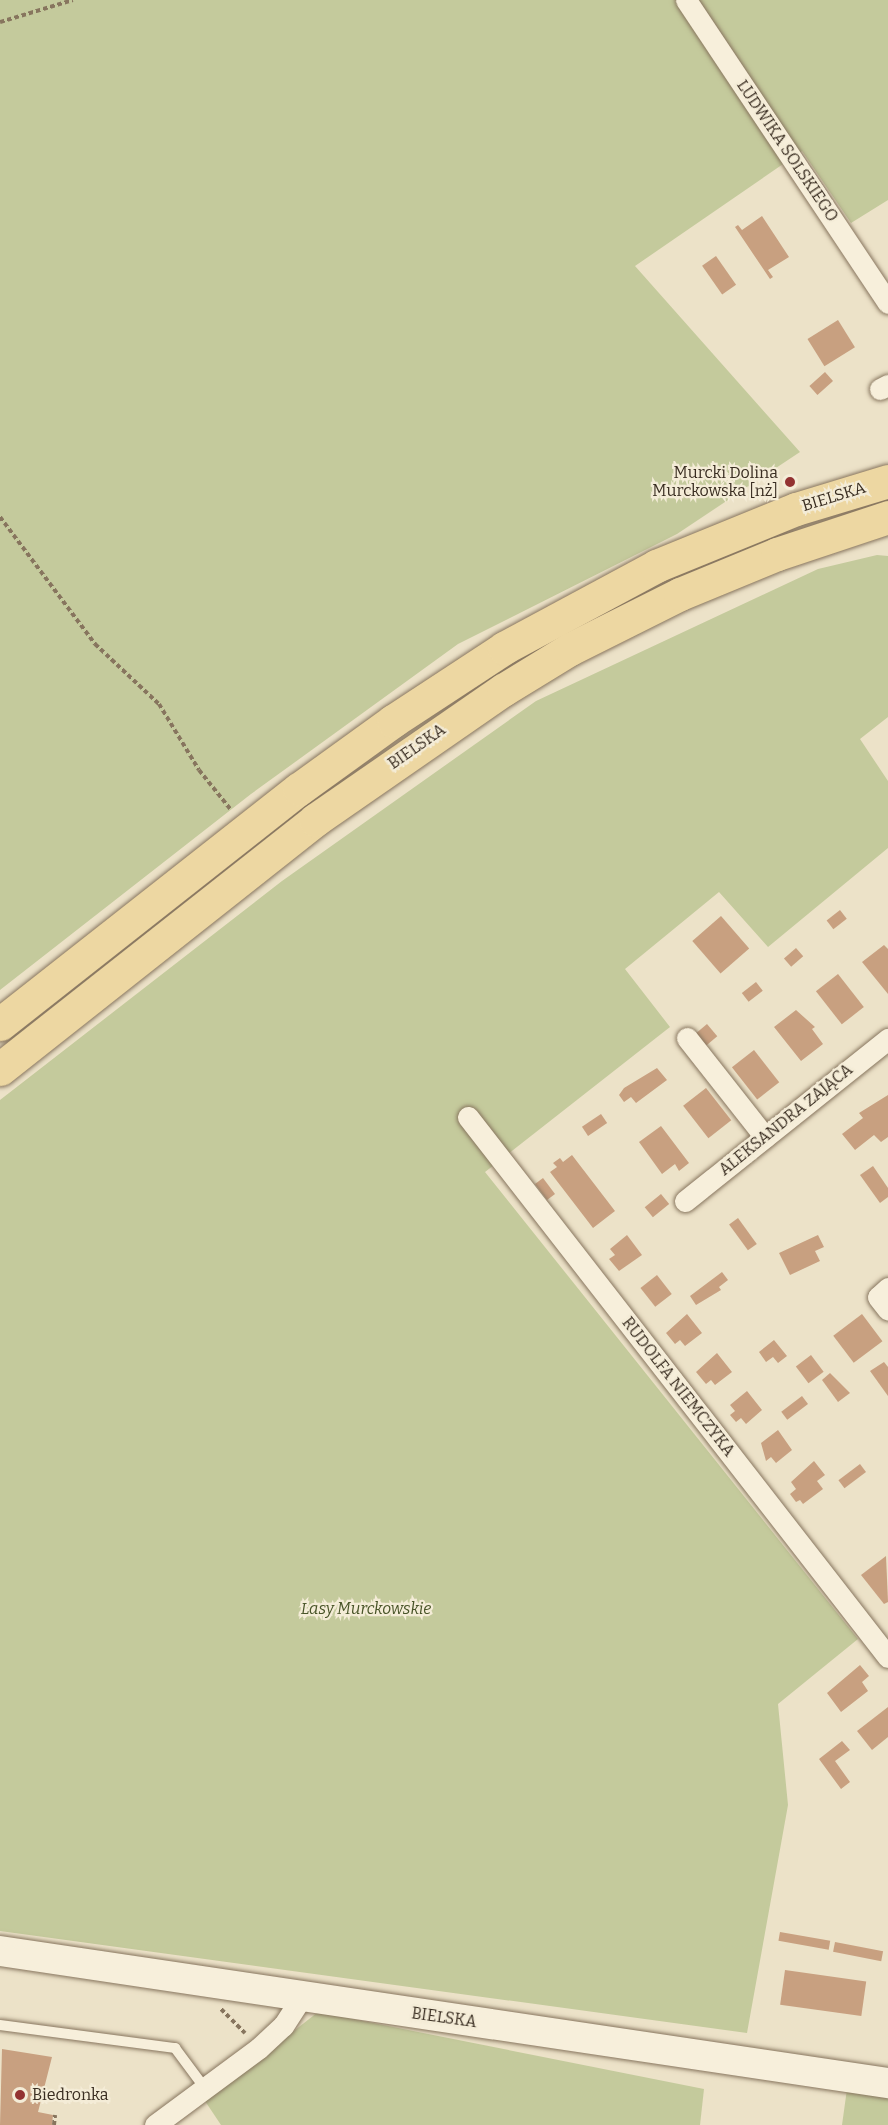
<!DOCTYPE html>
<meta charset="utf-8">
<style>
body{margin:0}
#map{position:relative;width:888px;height:2125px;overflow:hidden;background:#ece2c8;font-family:Bitter,serif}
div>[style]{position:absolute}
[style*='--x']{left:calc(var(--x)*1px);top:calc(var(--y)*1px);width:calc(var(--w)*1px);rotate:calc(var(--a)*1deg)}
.green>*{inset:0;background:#c4ca9c}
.building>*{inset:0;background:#c8a080;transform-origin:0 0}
.path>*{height:4px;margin-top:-2px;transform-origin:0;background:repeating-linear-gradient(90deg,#87755e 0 4.5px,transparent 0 7.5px)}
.roads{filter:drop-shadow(0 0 2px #87755e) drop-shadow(0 0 2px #87755e)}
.lane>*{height:10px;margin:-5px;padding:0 5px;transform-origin:5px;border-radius:5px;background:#f7efdb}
.street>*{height:21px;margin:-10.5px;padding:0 10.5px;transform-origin:10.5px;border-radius:10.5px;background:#f7efdb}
.secondary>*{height:30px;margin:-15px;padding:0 15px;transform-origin:15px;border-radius:15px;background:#f7efdb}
.primary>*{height:33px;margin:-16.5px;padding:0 16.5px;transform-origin:16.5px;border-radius:16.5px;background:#edd7a2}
.dots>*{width:16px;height:16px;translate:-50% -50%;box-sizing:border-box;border:3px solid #f4ecd7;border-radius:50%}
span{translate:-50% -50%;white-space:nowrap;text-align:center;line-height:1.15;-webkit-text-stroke:4.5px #f4ecd7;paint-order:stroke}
.street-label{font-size:16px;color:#392d21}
.poi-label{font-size:16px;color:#392d21}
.right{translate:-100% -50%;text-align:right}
.left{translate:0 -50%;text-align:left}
.park-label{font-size:16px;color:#485428;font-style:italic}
</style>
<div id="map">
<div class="green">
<div style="clip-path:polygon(0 0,888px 0,888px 200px,851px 223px,802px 151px,635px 266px,800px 452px,677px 534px,458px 644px,251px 794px,0 990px)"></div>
<div style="clip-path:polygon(877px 555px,888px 556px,888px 717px,860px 739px,888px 781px,888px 848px,768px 947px,719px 892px,625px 969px,670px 1027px,485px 1172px,858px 1639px,778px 1704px,788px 1805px,747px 2033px,0 1931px,0 1100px,282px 881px,536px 701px,818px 569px)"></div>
<div style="clip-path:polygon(318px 2012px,704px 2089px,700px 2125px,221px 2125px,205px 2101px)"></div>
<div style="clip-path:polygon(888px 2083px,888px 2125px,842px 2125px,847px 2089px,881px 2097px)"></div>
</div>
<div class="building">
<div style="clip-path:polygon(762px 216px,789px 257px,768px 270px,773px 277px,770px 279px,735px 227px,738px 225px,742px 230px)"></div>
<div style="left:716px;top:256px;width:35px;height:17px;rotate:55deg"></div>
<div style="left:838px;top:320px;width:32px;height:36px;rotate:58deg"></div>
<div style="left:825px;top:372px;width:12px;height:21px;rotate:48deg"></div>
<div style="left:840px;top:910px;width:11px;height:17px;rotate:52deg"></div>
<div style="left:721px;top:916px;width:43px;height:38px;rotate:49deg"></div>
<div style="clip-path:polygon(884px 945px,888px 949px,888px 994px,862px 962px)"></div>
<div style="left:796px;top:948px;width:11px;height:16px;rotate:49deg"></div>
<div style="left:838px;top:974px;width:42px;height:28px;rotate:52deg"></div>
<div style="left:756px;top:982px;width:11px;height:18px;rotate:52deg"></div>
<div style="clip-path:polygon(796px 1010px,815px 1027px,812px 1029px,823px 1044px,801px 1061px,774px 1027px)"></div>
<div style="left:707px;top:1024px;width:16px;height:19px;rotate:50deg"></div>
<div style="left:754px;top:1050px;width:41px;height:28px;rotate:52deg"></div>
<div style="clip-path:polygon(657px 1068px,667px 1080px,636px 1103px,631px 1097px,624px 1102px,619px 1095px,624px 1088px)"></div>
<div style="left:706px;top:1088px;width:41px;height:29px;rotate:52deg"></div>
<div style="clip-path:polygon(888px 1095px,888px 1137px,881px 1142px,874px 1135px,855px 1150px,842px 1134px,863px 1118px,859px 1113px)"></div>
<div style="left:601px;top:1114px;width:11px;height:23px;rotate:56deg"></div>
<div style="clip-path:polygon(661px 1126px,689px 1163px,679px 1171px,675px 1164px,662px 1174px,639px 1142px)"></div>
<div style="clip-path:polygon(572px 1155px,615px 1211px,593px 1228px,550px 1172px,557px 1167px,553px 1163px,560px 1158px,563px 1162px)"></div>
<div style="clip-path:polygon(873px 1166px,888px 1188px,888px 1197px,880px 1203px,860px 1175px)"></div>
<div style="left:543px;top:1178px;width:20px;height:10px;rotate:53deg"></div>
<div style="left:661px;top:1194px;width:13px;height:21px;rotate:51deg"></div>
<div style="left:738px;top:1218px;width:32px;height:11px;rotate:54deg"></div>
<div style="clip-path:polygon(627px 1235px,642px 1255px,619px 1271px,609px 1259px,615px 1255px,610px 1249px)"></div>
<div style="clip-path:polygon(818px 1235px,824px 1247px,815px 1251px,820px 1261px,790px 1275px,779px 1253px)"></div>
<div style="clip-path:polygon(722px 1272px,728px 1280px,719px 1287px,721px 1290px,696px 1305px,690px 1296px)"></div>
<div style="left:657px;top:1275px;width:24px;height:21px;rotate:52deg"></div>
<div style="clip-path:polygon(687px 1314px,702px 1333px,685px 1346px,680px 1340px,675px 1344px,666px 1333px)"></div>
<div style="left:862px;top:1314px;width:34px;height:36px;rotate:53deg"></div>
<div style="clip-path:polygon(774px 1340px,787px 1356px,778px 1363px,773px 1357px,766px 1362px,759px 1352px)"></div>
<div style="clip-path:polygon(717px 1353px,732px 1372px,715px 1385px,711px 1380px,706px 1384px,696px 1372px)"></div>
<div style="left:811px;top:1355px;width:21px;height:19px;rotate:53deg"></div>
<div style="clip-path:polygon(884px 1362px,888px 1367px,888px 1396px,870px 1371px)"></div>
<div style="clip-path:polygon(830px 1373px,850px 1393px,838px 1402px,822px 1380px)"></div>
<div style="clip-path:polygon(747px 1391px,762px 1410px,746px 1424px,741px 1418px,736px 1422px,730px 1415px,735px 1411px,730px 1405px)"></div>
<div style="left:802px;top:1396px;width:10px;height:26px;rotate:53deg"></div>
<div style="clip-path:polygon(778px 1430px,792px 1450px,776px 1463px,771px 1457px,766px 1461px,761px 1443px)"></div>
<div style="clip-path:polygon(814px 1461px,825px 1475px,817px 1481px,823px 1489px,803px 1504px,800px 1500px,796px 1502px,790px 1494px,796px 1489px,791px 1482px)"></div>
<div style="left:860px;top:1464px;width:10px;height:27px;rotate:53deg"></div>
<div style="clip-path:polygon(886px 1556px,888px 1602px,884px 1604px,861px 1575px)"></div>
<div style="clip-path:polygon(860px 1665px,869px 1676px,862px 1682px,868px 1691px,841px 1712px,827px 1693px)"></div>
<div style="clip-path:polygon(888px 1707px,888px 1737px,872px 1750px,857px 1731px)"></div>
<div style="clip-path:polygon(842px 1741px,850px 1750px,835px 1761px,850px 1782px,841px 1789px,819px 1759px)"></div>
<div style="left:780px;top:1932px;width:51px;height:9px;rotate:10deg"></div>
<div style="left:835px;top:1942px;width:49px;height:10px;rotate:11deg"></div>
<div style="left:785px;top:1970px;width:82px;height:35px;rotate:8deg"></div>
<div style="clip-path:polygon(2px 2049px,52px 2057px,38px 2112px,53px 2115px,52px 2125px,0 2125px)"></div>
</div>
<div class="path">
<div style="--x:0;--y:22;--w:76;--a:-16.8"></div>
<div style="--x:0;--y:517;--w:159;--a:53.2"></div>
<div style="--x:95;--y:644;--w:88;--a:43.2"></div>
<div style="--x:159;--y:704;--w:77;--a:58.8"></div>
<div style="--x:199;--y:770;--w:51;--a:51.3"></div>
<div style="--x:221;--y:2009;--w:34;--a:45"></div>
<div style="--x:54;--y:2125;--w:10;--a:-84"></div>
</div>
<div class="roads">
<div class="lane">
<div style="--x:0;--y:2025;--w:177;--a:7.5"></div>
<div style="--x:175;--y:2048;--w:49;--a:53.4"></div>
</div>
<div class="street">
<div style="--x:686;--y:0;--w:364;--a:56.3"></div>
<div style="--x:880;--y:389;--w:9;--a:-27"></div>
<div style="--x:687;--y:1038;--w:126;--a:51.8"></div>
<div style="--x:468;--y:1117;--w:684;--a:52.13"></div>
<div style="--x:685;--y:1201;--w:260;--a:-38.6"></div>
<div style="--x:888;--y:1288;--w:13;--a:138"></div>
<div style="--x:878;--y:1297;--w:16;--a:52"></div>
<div style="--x:155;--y:2125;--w:129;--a:-36.5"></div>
<div style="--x:259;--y:2048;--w:33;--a:-43"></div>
<div style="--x:283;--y:2026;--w:35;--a:-57"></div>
</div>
<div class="secondary">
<div style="--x:0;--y:1951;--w:898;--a:8.46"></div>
</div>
<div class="primary">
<div style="--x:0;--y:1024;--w:380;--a:-38.2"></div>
<div style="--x:299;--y:789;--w:116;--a:-35.9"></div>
<div style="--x:393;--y:721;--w:133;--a:-33.3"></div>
<div style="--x:504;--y:648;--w:173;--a:-28.3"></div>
<div style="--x:656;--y:566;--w:151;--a:-22.2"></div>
<div style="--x:796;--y:509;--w:96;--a:-16.9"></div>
<div style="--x:0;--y:1069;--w:402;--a:-38.3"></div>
<div style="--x:315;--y:820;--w:229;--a:-34.7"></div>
<div style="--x:503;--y:690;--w:79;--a:-31.5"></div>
<div style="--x:570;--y:649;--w:123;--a:-26.6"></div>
<div style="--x:680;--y:594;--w:105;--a:-22.4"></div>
<div style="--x:777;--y:554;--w:117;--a:-18.4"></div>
</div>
</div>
<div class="dots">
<div style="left:790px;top:482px;background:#933231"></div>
<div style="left:20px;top:2095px;background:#933231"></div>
</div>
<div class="street-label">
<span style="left:787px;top:151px;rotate:56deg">LUDWIKA SOLSKIEGO</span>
<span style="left:834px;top:497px;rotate:-17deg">BIELSKA</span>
<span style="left:417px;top:747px;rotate:-35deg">BIELSKA</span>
<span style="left:786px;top:1120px;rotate:-39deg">ALEKSANDRA ZAJĄCA</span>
<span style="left:678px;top:1387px;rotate:52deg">RUDOLFA NIEMCZYKA</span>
<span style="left:444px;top:2018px;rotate:8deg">BIELSKA</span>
</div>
<div class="poi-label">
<span class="right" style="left:778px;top:482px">Murcki Dolina<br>Murckowska [nż]</span>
<span class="left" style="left:32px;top:2095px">Biedronka</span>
</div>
<div class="park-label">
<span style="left:366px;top:1609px">Lasy Murckowskie</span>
</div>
</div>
